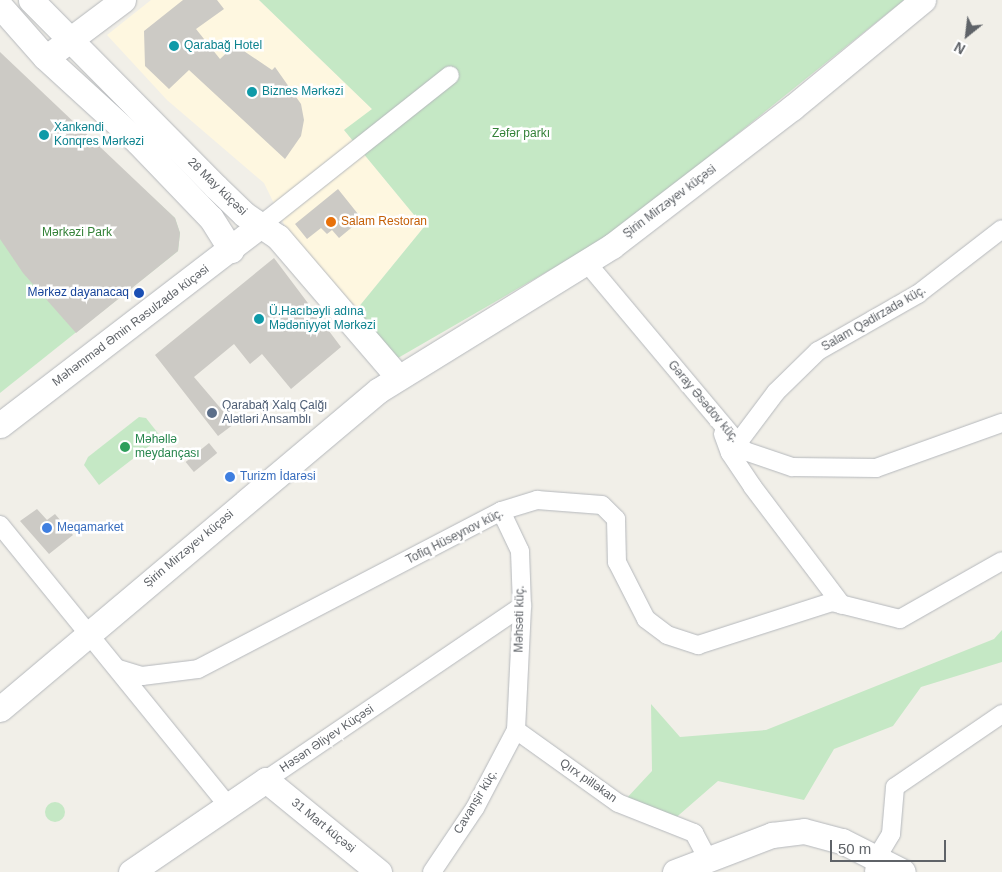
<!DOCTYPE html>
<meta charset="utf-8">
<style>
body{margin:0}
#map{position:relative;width:1002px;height:872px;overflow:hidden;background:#f1efe8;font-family:Helvetica,sans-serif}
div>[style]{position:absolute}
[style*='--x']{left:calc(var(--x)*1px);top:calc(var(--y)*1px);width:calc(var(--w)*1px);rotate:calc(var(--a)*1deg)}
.commercial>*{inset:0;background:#fef7e0}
.green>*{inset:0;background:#c5e8c5}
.round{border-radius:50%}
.building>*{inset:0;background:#cccac5;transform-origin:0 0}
.roads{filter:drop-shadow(0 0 1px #b5b8bc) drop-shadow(0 0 1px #b5b8bc)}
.street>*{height:18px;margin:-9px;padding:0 9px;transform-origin:9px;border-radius:9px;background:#fff}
.secondary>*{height:25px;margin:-12.5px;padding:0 12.5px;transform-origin:12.5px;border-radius:12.5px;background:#fff}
.dots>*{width:14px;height:14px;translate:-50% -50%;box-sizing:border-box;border:2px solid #fff;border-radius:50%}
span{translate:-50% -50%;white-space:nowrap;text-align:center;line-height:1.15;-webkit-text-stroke:5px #fff;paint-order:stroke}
.culture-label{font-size:12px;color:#0d838f}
.left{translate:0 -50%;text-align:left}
.park-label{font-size:12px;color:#348238}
.street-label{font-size:12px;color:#5f6368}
.food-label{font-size:12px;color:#c56008}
.transit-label{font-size:12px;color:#164399}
.right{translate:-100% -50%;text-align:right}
.service-label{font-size:12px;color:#4e5e75}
.leisure-label{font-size:12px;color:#27864d}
.shop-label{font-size:12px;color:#366cbe}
.north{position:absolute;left:942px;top:10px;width:50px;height:50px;-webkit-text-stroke:4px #fff;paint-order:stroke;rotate:209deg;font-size:14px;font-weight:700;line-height:20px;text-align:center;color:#5f6368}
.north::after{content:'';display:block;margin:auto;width:18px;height:22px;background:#5f6368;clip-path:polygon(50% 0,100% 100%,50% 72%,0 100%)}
.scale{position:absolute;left:830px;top:840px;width:116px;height:22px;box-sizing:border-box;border:2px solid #5f6368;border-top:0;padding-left:6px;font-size:15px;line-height:18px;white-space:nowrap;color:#5f6368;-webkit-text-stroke:4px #fff;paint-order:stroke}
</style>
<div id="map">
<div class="commercial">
<div style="clip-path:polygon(151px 0,259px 0,373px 110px,344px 130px,424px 227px,353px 314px,288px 232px,264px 183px,167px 100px,107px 35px)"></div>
</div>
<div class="green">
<div style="clip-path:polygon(259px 0,904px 0,614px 233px,391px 362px,353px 314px,424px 227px,344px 130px,372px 109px)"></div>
<div style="clip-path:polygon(0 57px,175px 218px,180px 233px,178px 251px,0 393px)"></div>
<div style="clip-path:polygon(139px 417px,146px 418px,161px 437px,99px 485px,84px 465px,88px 457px)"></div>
<div style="clip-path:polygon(1002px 630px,1002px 662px,921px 687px,893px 726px,834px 749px,804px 800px,718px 781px,672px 821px,625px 800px,652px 771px,651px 704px,680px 737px,766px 730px,994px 639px)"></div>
<div class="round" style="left:45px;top:802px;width:20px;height:20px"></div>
</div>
<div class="building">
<div style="clip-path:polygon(183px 0,217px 0,224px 9px,196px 29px,220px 59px,235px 45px,272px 70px,275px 67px,301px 104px,304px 120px,301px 136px,285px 159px,189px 70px,169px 89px,145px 66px,144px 31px)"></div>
<div style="clip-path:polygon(0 52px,175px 218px,180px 233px,178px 251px,76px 333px,23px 273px,0 239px)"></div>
<div style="clip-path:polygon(338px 189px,362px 219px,339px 238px,332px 230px,327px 234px,321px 228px,307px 239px,295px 224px)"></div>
<div style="clip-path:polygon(274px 258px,341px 347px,291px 389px,262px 354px,250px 364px,234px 344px,194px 377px,234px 424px,218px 436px,155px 355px)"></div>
<div style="left:209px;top:443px;width:13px;height:30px;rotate:51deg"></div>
<div style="clip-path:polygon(37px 509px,47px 520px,55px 514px,73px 535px,49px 554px,20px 521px)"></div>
</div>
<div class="roads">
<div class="street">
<div style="--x:261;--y:225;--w:241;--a:-38.4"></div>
<div style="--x:587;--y:263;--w:246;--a:50"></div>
<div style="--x:745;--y:451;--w:50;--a:18.8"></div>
<div style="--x:792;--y:467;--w:84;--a:0.7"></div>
<div style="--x:876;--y:468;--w:134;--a:-19.7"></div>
<div style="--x:723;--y:434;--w:20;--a:70"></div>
<div style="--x:730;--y:453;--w:40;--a:56"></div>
<div style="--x:752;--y:486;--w:149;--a:52.9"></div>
<div style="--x:737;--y:444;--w:65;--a:-53.1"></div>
<div style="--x:776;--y:392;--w:59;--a:-44.3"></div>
<div style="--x:818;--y:351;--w:115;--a:-29.7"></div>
<div style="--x:918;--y:294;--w:106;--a:-37.7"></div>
<div style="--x:0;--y:525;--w:363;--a:50.9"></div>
<div style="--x:119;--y:669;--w:24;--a:17"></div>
<div style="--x:142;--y:676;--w:56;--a:-7.1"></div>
<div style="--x:198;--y:669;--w:342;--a:-27.5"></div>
<div style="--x:501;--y:511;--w:38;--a:-17"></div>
<div style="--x:537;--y:500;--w:65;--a:4.4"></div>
<div style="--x:602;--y:505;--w:20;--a:45"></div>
<div style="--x:616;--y:519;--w:43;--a:88.7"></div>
<div style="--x:617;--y:562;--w:64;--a:63"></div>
<div style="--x:646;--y:619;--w:26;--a:37"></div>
<div style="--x:667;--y:635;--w:33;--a:18"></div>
<div style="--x:698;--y:645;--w:141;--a:-17.8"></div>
<div style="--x:832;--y:602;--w:70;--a:14"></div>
<div style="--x:900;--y:619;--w:117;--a:-29.6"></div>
<div style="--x:516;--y:730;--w:125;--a:35.6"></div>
<div style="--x:618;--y:803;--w:82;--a:21.5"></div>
<div style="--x:694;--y:833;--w:30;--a:62"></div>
<div style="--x:266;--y:780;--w:310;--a:-34.2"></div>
<div style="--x:432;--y:872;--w:77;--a:-56.1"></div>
<div style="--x:475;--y:808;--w:88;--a:-62.3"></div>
<div style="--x:516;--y:730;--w:124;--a:-87.2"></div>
<div style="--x:522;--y:606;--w:55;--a:-92.1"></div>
<div style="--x:520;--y:551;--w:44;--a:-115.4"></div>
<div style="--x:874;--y:872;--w:13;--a:-81"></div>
<div style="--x:876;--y:859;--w:29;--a:-59"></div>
<div style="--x:891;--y:834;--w:47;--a:-85.1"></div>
<div style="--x:895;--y:787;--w:130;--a:-34.3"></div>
</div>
<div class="secondary">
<div style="--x:31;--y:0;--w:263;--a:45.3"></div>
<div style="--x:216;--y:187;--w:39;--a:44"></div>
<div style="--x:244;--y:214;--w:41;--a:34.1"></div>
<div style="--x:278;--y:237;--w:184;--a:49.4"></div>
<div style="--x:0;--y:6;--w:68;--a:48.6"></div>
<div style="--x:45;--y:57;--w:126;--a:42.4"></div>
<div style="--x:138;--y:142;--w:105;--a:46.2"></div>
<div style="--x:211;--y:218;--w:38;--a:58"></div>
<div style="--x:55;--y:51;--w:85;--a:-36.9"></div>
<div style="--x:0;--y:425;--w:329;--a:-37.5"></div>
<div style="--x:0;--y:709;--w:495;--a:-40.1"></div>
<div style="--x:379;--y:390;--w:274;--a:-31.7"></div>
<div style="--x:612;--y:246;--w:227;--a:-37.5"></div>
<div style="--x:792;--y:108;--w:170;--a:-39.5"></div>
<div style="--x:131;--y:872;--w:163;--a:-34.3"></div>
<div style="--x:266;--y:780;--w:146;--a:39.2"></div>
<div style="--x:675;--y:872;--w:104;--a:-20.9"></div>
<div style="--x:772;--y:835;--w:32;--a:-7"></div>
<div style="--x:804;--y:831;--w:39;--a:15"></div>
<div style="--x:842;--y:841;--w:68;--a:26.9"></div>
</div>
</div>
<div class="dots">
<div style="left:174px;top:46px;background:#0f9aa8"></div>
<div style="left:252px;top:92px;background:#0f9aa8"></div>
<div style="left:44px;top:135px;background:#0f9aa8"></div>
<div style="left:331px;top:222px;background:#e8710a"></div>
<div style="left:139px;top:293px;background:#1a4fb4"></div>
<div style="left:259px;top:319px;background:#0f9aa8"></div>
<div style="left:212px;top:413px;background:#5c6f8a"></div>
<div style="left:125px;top:447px;background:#2e9e5b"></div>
<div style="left:230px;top:477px;background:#3f7fe0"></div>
<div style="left:47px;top:528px;background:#3f7fe0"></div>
</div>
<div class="culture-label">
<span class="left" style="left:184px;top:46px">Qarabağ Hotel</span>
<span class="left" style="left:262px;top:92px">Biznes Mərkəzi</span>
<span class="left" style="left:54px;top:135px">Xankəndi<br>Konqres Mərkəzi</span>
<span class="left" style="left:269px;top:319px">Ü.Hacıbəyli adına<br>Mədəniyyət Mərkəzi</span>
</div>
<div class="park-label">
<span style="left:521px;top:134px">Zəfər parkı</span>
<span style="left:77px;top:233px">Mərkəzi Park</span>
</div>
<div class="street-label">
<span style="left:217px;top:187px;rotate:44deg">28 May küçəsi</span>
<span style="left:670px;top:202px;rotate:-37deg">Şirin Mirzəyev küçəsi</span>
<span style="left:874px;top:319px;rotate:-30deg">Salam Qədirzadə küç.</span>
<span style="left:131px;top:326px;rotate:-37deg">Məhəmməd Əmin Rəsulzadə küçəsi</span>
<span style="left:703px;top:402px;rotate:50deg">Gəray Əsədov küç.</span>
<span style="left:455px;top:537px;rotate:-27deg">Tofiq Hüseynov küç.</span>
<span style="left:189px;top:549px;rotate:-40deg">Şirin Mirzəyev küçəsi</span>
<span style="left:520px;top:619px;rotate:-89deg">Məhsəti küç.</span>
<span style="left:327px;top:739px;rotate:-34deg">Həsən Əliyev Küçəsi</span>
<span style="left:588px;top:781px;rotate:35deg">Qırx pilləkan</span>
<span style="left:476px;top:802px;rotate:-59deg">Cavanşir küç.</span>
<span style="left:323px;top:826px;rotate:39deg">31 Mart küçəsi</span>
</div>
<div class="food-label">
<span class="left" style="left:341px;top:222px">Salam Restoran</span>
</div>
<div class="transit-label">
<span class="right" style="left:129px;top:293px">Mərkəz dayanacaq</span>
</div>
<div class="service-label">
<span class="left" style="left:222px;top:413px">Qarabağ Xalq Çalğı<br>Alətləri Ansamblı</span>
</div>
<div class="leisure-label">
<span class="left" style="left:135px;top:447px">Məhəllə<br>meydançası</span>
</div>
<div class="shop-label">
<span class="left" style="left:240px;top:477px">Turizm İdarəsi</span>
<span class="left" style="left:57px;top:528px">Meqamarket</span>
</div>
<div class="north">N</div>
<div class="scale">50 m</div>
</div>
